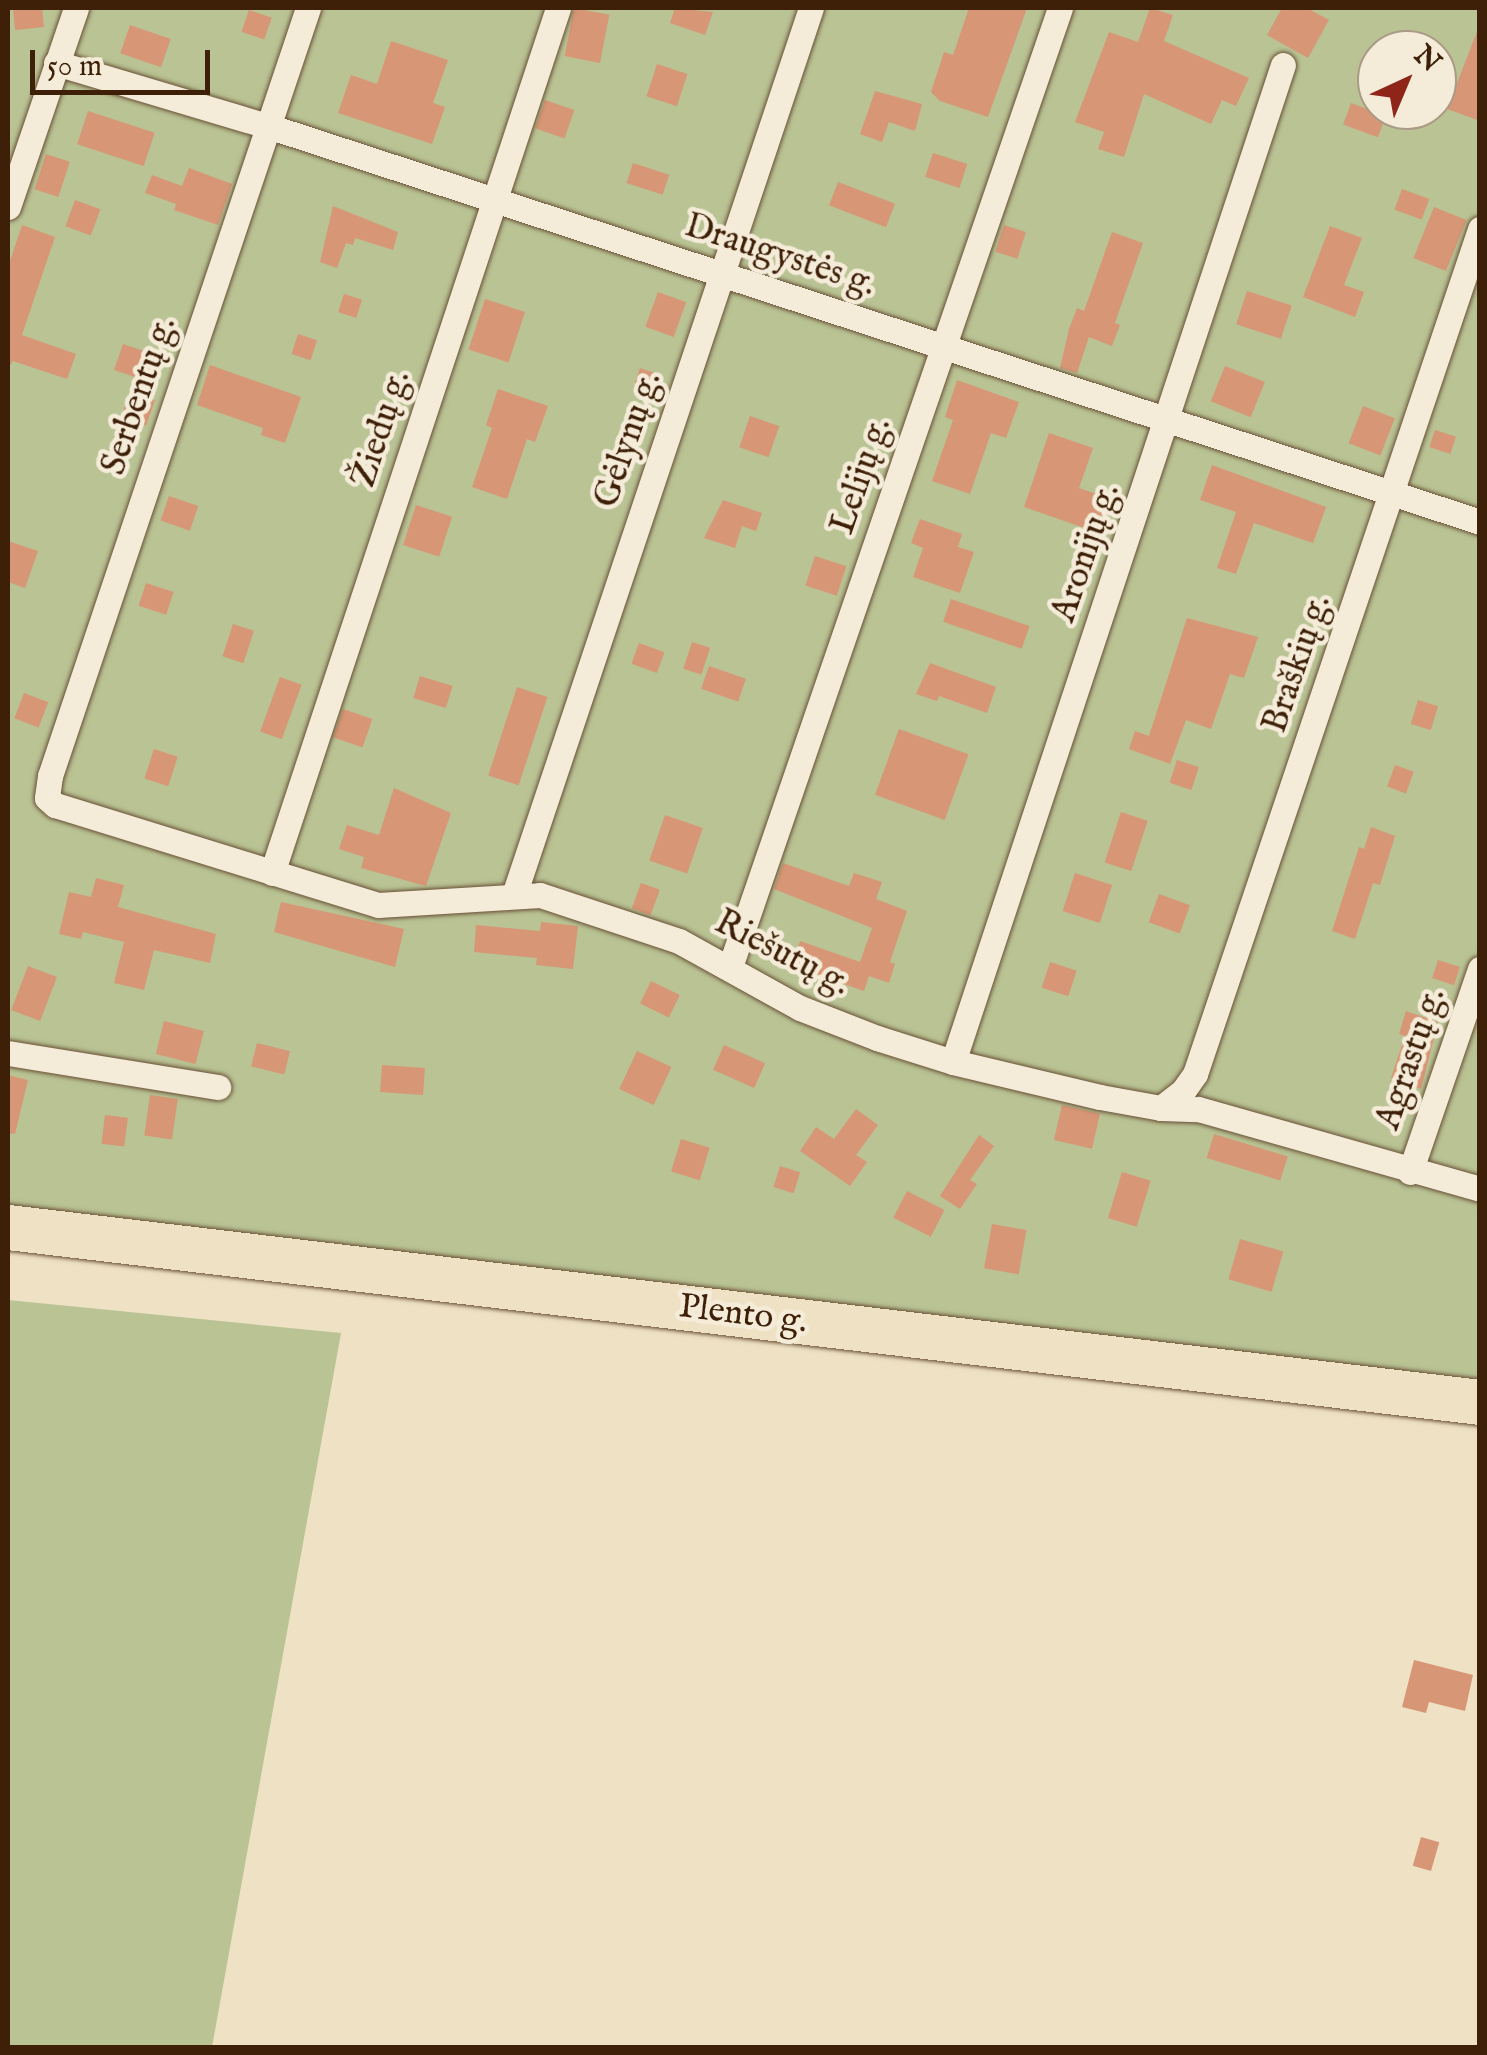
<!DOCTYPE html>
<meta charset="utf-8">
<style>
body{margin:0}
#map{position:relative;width:1487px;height:2055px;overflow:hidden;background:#eee1c4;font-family:"IM FELL English",serif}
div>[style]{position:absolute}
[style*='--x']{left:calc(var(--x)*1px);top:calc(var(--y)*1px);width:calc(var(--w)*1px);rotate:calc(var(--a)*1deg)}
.green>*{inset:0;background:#b9c394}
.building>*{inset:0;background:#d79676;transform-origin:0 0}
.roads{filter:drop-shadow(0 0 2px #6a5036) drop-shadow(0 0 2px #6a5036)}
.street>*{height:25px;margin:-12.5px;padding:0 12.5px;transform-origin:12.5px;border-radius:12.5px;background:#f4ecd9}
.highway>*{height:45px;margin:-22.5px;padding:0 22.5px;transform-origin:22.5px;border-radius:22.5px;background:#eee1c4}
span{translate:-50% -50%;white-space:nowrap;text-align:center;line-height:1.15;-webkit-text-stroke:9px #f4ecd9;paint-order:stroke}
.street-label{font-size:35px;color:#3e1f07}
.frame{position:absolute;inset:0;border:10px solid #3e1f07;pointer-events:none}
.north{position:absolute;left:1357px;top:30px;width:100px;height:100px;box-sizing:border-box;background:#f4ecd9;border:2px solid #ab9a85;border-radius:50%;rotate:44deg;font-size:28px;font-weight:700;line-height:40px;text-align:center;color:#3e1f07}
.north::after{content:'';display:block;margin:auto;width:35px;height:45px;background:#8f2418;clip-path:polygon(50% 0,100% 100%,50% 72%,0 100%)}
.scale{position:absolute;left:30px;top:50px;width:180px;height:45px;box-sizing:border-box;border:5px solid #3e1f07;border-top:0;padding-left:12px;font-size:30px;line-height:35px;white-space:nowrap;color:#3e1f07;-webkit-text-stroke:8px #f4ecd9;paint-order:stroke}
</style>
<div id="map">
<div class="green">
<div style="clip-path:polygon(evenodd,8px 8px,1479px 8px,1479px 1382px,8px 1205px,8px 8px,1377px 50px,1437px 50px,1437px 110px,1377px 110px,1377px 50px)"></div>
<div style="clip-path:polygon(8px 1300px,341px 1333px,212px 2047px,8px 2047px)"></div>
</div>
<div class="building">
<div style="clip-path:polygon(13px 8px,42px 8px,44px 27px,15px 30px)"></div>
<div style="left:574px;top:8px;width:36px;height:49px;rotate:11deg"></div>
<div style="clip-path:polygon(675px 8px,713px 12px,705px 35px,670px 23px)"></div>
<div style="clip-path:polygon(969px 8px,1027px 8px,988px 117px,940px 101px,931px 92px,944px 52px,953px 55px)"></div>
<div style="clip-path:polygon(1150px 8px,1173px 15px,1164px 41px,1249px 78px,1236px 106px,1222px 100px,1211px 124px,1144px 94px,1124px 157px,1098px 149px,1104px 132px,1075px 122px,1109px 32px,1138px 42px)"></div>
<div style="clip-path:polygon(1282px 8px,1307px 8px,1329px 20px,1308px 58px,1267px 35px)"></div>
<div style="left:249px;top:10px;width:24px;height:23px;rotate:19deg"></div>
<div style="left:130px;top:25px;width:43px;height:30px;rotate:19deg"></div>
<div style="clip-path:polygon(1478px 29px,1480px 29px,1480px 121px,1447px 109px)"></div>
<div style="clip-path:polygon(391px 41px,448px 60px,433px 103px,445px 107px,432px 144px,338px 113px,351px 75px,377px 84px)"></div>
<div style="left:657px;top:64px;width:32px;height:34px;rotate:18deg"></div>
<div style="clip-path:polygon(875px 91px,922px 104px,915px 131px,889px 122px,882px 142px,860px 134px)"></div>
<div style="left:545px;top:100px;width:31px;height:30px;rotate:19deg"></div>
<div style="left:1351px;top:103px;width:37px;height:23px;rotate:20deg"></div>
<div style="left:88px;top:111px;width:70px;height:35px;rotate:18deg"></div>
<div style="left:933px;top:153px;width:36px;height:25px;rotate:18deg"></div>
<div style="left:46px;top:154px;width:25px;height:37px;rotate:18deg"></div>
<div style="left:633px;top:163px;width:38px;height:21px;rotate:18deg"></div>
<div style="clip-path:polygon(189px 168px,232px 184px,218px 225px,174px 210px,176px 204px,145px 193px,152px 175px,182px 186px)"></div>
<div style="left:838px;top:182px;width:61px;height:25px;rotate:21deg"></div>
<div style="left:1402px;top:189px;width:29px;height:22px;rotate:20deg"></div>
<div style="left:75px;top:200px;width:27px;height:28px;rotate:20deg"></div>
<div style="clip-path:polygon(333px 206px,398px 232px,393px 250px,355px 238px,353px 245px,346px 243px,337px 268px,320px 262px)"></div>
<div style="left:1434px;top:207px;width:35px;height:55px;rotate:22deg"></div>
<div style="clip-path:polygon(22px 225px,55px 237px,22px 335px,76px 354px,67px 379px,13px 361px,8px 368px,8px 267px)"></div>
<div style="left:1004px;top:225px;width:23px;height:28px;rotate:18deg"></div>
<div style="clip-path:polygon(1330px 226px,1362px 238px,1344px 285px,1364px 292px,1355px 317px,1303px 297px)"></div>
<div style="clip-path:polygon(1112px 232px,1143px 243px,1115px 323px,1120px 325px,1112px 346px,1089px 337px,1077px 373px,1060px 368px,1069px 329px,1077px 308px,1084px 311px)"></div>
<div style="left:1247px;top:291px;width:47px;height:35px;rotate:18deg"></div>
<div style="left:658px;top:292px;width:30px;height:37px;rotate:20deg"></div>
<div style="left:344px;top:294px;width:19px;height:19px;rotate:18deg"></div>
<div style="left:485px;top:299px;width:42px;height:53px;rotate:18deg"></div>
<div style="left:298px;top:334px;width:20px;height:21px;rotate:18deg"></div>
<div style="clip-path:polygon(123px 344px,162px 357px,149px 398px,155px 400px,146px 426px,121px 417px,135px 377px,114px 370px)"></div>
<div style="clip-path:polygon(210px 365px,301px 397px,285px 443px,261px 435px,263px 428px,197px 405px)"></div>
<div style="left:1225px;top:366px;width:43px;height:38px;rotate:22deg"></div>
<div style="left:640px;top:368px;width:18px;height:20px;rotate:19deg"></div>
<div style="clip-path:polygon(957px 380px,1019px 402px,1006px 438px,991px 433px,970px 494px,932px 481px,953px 420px,945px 417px)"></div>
<div style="clip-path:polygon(498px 389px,548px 406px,535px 442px,527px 439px,507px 499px,472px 487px,492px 428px,486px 425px)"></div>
<div style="left:1363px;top:406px;width:34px;height:40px;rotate:21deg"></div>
<div style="left:750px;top:416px;width:31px;height:33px;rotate:19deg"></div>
<div style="left:1435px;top:430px;width:22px;height:18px;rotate:18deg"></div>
<div style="clip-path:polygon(1049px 433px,1093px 448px,1079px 488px,1108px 498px,1096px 532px,1024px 507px)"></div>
<div style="clip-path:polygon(1212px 465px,1326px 507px,1313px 543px,1254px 523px,1236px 574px,1217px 568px,1236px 512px,1200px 500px)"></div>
<div style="left:169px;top:496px;width:31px;height:26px;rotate:19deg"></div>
<div style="clip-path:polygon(723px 500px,762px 513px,756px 531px,742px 526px,735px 548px,704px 538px)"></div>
<div style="left:416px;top:505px;width:38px;height:42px;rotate:18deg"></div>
<div style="clip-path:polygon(920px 519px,962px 534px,958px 547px,974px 552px,960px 593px,913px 577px,923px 548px,911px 543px)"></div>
<div style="clip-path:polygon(8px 541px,38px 551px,25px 588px,8px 582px)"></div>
<div style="left:815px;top:556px;width:33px;height:31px;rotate:18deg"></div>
<div style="left:146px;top:583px;width:29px;height:24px;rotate:18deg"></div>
<div style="left:951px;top:599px;width:83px;height:24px;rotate:19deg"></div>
<div style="clip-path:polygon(1187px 618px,1258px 637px,1244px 678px,1230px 674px,1211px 729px,1186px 720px,1170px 764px,1129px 749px,1135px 731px,1149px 736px)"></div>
<div style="left:233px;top:624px;width:22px;height:34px;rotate:18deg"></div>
<div style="left:692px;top:642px;width:19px;height:28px;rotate:18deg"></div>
<div style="left:639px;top:643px;width:27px;height:22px;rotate:20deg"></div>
<div style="clip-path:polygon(930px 663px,996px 687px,987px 713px,939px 696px,937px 701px,916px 694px)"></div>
<div style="left:709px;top:666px;width:39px;height:24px;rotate:19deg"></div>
<div style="left:420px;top:676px;width:34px;height:23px;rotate:17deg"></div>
<div style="left:280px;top:677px;width:23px;height:58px;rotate:20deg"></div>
<div style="left:517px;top:687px;width:32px;height:93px;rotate:18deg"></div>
<div style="left:24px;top:693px;width:26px;height:27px;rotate:21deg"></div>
<div style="left:1418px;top:700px;width:21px;height:25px;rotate:17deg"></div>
<div style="left:343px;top:709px;width:31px;height:30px;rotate:19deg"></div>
<div style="left:899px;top:729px;width:74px;height:70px;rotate:20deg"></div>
<div style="left:154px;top:749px;width:25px;height:31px;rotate:18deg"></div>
<div style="left:1177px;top:760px;width:23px;height:24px;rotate:18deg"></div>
<div style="left:1395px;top:765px;width:20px;height:23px;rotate:20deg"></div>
<div style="clip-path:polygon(394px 788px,451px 813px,426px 886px,361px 868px,364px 857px,339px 849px,347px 825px,379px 835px)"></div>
<div style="left:1121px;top:812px;width:28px;height:53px;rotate:18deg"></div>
<div style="left:665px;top:815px;width:40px;height:48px;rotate:19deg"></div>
<div style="clip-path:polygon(1371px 827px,1395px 836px,1380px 885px,1373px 883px,1355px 939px,1332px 931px,1359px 847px,1364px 849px)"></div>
<div style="clip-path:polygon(783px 863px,849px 886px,854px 873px,882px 882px,876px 899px,907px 911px,890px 962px,895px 964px,889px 983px,869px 976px,864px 991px,792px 966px,800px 941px,860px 962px,872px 928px,774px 889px)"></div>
<div style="left:1075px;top:873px;width:39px;height:40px;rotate:18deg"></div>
<div style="clip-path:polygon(96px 878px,124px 885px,118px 907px,216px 934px,210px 963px,154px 950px,144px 990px,114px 983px,124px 942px,83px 932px,81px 939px,59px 934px,69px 892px,91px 897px)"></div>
<div style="left:641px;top:883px;width:20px;height:27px;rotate:20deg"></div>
<div style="left:1159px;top:894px;width:33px;height:30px;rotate:20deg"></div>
<div style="clip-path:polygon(281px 902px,404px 929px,395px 967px,274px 932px)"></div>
<div style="clip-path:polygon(541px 922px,578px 926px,573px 969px,536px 965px,537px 958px,474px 952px,476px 925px,540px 931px)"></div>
<div style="left:1438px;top:960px;width:23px;height:19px;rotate:18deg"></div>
<div style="left:1050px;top:962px;width:28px;height:27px;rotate:18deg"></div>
<div style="left:28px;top:966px;width:31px;height:47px;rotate:21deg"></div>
<div style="left:651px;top:981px;width:32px;height:25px;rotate:26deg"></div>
<div style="clip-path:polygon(1406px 1011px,1438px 1022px,1421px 1089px,1391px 1078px,1405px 1036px,1399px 1034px)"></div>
<div style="left:164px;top:1021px;width:41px;height:34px;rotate:14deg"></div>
<div style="left:257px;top:1043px;width:34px;height:24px;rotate:14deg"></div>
<div style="left:724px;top:1045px;width:45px;height:27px;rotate:24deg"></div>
<div style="left:637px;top:1051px;width:38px;height:42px;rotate:25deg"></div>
<div style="left:382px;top:1065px;width:43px;height:27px;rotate:4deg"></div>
<div style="clip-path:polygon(8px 1075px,28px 1080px,15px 1134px,8px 1133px)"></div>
<div style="left:150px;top:1095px;width:28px;height:41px;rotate:8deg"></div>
<div style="left:1062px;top:1105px;width:39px;height:36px;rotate:13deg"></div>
<div style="clip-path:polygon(856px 1109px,878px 1125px,856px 1155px,867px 1162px,850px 1186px,800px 1151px,816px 1127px,834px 1139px)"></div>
<div style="left:105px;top:1115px;width:23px;height:29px;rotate:7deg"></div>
<div style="left:1214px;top:1134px;width:77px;height:25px;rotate:17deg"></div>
<div style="clip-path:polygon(979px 1135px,994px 1146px,970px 1180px,977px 1184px,960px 1209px,940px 1196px)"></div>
<div style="left:681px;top:1139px;width:30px;height:34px;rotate:17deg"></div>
<div style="left:780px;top:1166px;width:21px;height:22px;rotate:17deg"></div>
<div style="left:1122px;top:1172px;width:30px;height:48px;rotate:17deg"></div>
<div style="left:907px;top:1191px;width:42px;height:30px;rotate:27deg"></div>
<div style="left:992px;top:1224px;width:35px;height:45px;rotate:10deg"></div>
<div style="left:1240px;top:1239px;width:45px;height:42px;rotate:16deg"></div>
<div style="clip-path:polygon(1414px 1660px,1473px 1675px,1465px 1711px,1429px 1702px,1426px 1713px,1402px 1707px)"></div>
<div style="left:1421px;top:1837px;width:19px;height:30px;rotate:16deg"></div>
</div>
<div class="roads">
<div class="street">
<div style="--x:308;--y:8;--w:810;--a:108.57"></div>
<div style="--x:50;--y:776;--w:22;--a:98"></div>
<div style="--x:47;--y:798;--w:11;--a:41"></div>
<div style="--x:55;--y:805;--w:338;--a:17.2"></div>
<div style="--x:378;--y:905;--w:162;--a:-3.5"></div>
<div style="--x:540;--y:895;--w:146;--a:18.3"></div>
<div style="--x:679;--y:941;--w:138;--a:29"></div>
<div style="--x:800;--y:1008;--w:83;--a:21.3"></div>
<div style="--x:877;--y:1038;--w:80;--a:17.5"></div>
<div style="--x:953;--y:1062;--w:151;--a:13.4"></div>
<div style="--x:1100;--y:1097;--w:62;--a:10.2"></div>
<div style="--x:1161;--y:1108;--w:37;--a:2"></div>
<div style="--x:1198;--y:1109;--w:293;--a:15.8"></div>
<div style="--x:56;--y:63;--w:221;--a:16.6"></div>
<div style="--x:268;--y:126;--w:1275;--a:18.09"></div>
<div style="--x:8;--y:207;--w:210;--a:-71.1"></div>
<div style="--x:272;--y:873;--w:911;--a:-71.7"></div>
<div style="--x:514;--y:895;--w:935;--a:-71.49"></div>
<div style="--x:730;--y:967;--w:1014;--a:-71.01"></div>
<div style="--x:8;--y:1053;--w:213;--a:9.2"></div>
<div style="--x:953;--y:1062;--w:1050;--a:-71.69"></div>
<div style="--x:1161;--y:1108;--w:28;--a:-38"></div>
<div style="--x:1183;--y:1091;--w:21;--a:-55"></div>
<div style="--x:1195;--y:1074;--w:892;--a:-71.36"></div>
<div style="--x:1410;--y:1172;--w:215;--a:-71"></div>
</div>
<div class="highway">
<div style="--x:8;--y:1227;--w:1482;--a:6.78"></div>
</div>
</div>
<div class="street-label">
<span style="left:780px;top:256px;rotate:18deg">Draugystės g.</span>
<span style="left:140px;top:396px;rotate:-71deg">Serbentų g.</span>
<span style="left:382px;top:429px;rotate:-72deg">Žiedų g.</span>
<span style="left:629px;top:440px;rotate:-71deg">Gėlynų g.</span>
<span style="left:862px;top:476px;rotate:-71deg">Lelijų g.</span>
<span style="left:1087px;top:553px;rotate:-71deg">Aronijų g.</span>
<span style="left:1298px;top:664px;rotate:-71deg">Braškių g.</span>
<span style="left:782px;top:954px;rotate:27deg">Riešutų g.</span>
<span style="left:1412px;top:1059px;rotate:-71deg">Agrastų g.</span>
<span style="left:743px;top:1315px;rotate:7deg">Plento g.</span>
</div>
<div class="frame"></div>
<div class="north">N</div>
<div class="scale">50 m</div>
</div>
